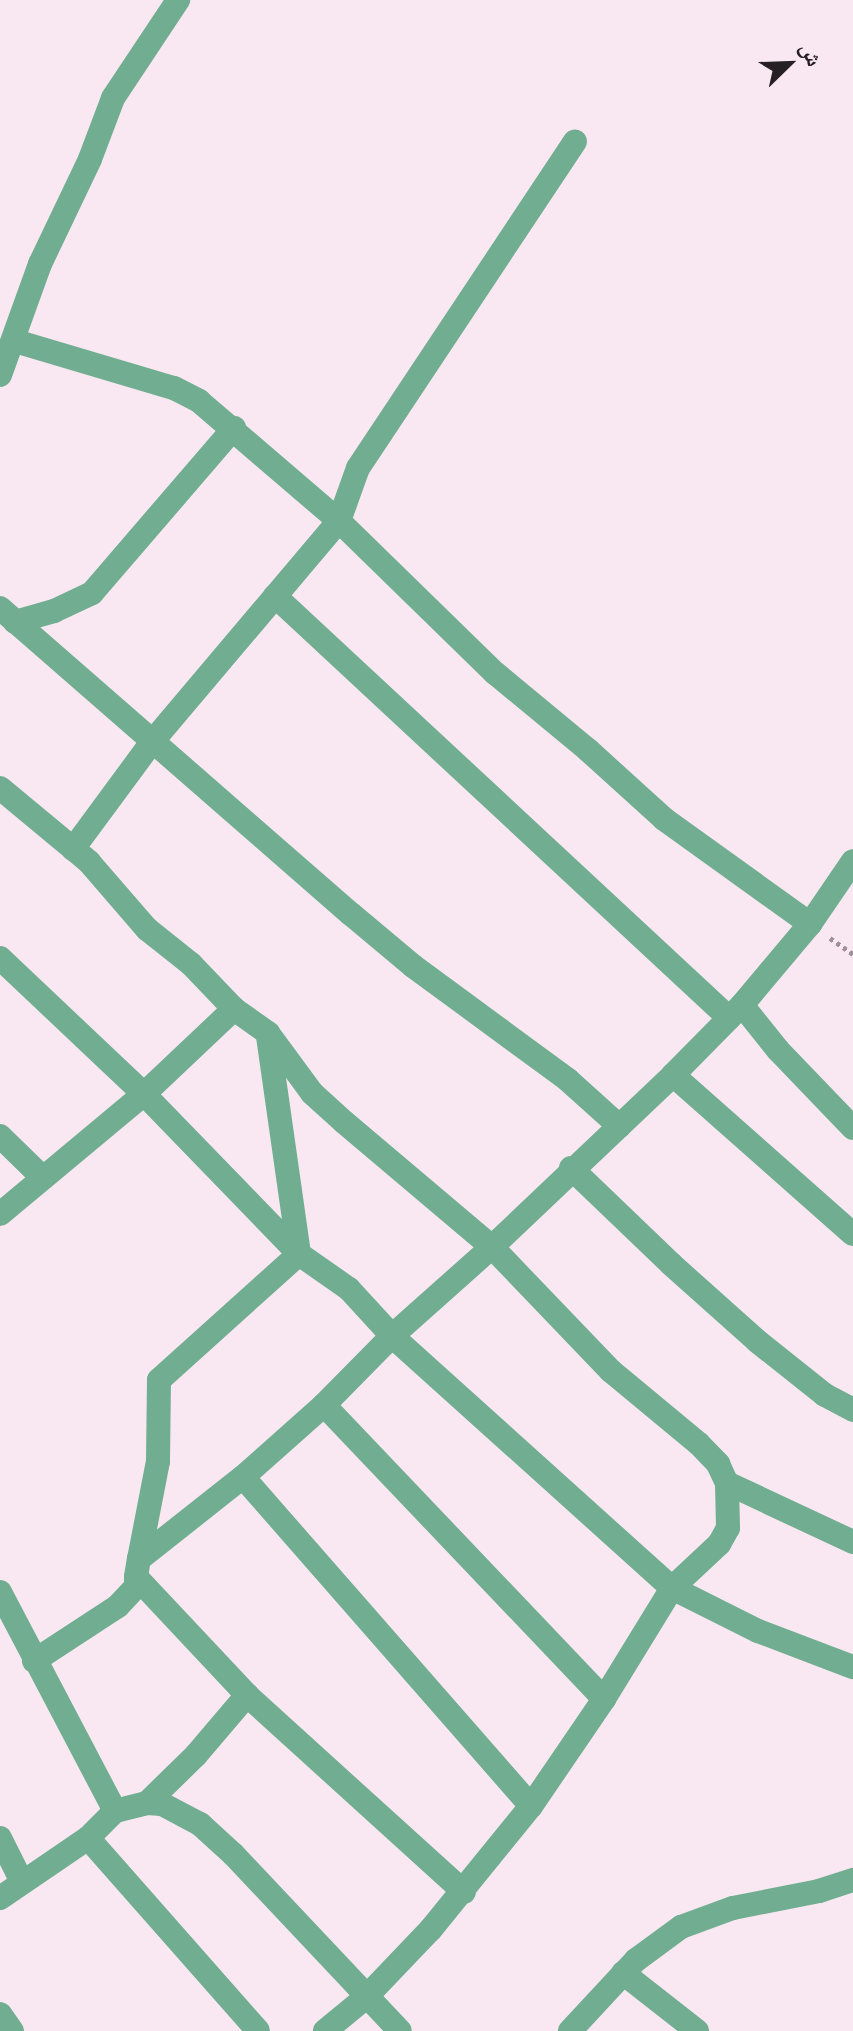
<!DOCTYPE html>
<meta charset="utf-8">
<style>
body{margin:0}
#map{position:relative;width:853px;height:2031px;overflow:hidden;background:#f9e8f2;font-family:Poppins,"Noto Naskh Arabic",sans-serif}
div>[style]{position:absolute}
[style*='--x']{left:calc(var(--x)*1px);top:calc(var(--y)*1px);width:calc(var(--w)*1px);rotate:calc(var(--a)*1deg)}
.path>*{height:5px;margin-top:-2.5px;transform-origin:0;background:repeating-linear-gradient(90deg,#9d9098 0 4px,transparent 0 8px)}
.minor>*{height:24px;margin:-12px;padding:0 12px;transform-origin:12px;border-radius:12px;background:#71ae91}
span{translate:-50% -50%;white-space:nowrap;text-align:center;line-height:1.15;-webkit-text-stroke:8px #f9e8f2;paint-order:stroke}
.north{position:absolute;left:749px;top:24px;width:80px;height:80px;-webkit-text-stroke:6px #f9e8f2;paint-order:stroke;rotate:67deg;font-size:22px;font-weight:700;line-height:32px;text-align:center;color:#262024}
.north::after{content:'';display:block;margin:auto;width:28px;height:36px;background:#262024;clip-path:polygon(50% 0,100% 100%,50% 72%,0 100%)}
</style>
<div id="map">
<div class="path">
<div style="--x:830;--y:938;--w:28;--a:35"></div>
</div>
<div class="minor">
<div style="--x:15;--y:341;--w:166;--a:16.5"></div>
<div style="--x:174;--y:388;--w:28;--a:27"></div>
<div style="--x:199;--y:401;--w:184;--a:40.6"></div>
<div style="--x:339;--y:521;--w:218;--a:44.3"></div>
<div style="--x:495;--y:673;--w:121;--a:39.6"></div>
<div style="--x:588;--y:750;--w:103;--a:42.2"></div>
<div style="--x:664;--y:819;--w:180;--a:35.7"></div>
<div style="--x:0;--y:375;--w:118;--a:-70.2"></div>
<div style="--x:40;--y:264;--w:116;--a:-64.5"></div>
<div style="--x:90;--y:159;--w:65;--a:-69.3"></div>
<div style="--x:113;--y:98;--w:118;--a:-56.4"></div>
<div style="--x:275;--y:596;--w:620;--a:42.91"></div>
<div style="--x:0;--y:608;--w:466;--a:41.1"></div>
<div style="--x:351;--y:914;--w:81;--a:40"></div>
<div style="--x:413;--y:966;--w:192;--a:36.3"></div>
<div style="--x:568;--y:1080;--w:69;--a:42"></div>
<div style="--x:15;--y:622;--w:41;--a:-15.8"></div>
<div style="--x:54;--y:611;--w:42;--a:-25.3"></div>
<div style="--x:92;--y:593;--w:218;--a:-49.3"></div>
<div style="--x:0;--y:788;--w:116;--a:39.7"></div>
<div style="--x:89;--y:862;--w:89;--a:49.1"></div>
<div style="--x:147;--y:929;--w:56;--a:38.5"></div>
<div style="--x:191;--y:964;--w:62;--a:46.3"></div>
<div style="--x:234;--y:1009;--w:42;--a:35.2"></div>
<div style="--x:268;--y:1033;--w:74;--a:53.7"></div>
<div style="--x:312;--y:1093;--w:43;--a:42.2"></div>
<div style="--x:344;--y:1122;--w:194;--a:40.2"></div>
<div style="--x:492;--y:1247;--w:172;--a:46.2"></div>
<div style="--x:611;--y:1371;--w:114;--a:39.7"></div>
<div style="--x:699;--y:1444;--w:28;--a:46"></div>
<div style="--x:718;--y:1464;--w:21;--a:65"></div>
<div style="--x:727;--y:1483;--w:45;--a:88.7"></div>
<div style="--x:728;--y:1528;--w:18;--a:119"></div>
<div style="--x:719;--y:1544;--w:64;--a:136.9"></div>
<div style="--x:672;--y:1588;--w:130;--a:121.5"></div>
<div style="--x:604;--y:1699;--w:130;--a:124.3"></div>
<div style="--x:531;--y:1806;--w:159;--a:129.1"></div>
<div style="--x:431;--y:1929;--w:95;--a:133.7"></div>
<div style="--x:365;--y:1998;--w:52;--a:140.5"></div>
<div style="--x:73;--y:849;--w:133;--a:-53.6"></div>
<div style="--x:152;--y:742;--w:289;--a:-49.8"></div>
<div style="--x:339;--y:521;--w:56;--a:-70.3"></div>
<div style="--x:358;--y:468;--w:392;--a:-56.4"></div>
<div style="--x:0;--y:958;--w:198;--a:43.4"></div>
<div style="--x:144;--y:1094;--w:223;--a:45.9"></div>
<div style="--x:299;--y:1254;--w:61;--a:35"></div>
<div style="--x:349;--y:1289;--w:64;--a:47.5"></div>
<div style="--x:392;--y:1336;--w:377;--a:42"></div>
<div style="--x:672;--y:1588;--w:96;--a:26.6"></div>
<div style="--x:758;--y:1631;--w:102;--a:20.8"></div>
<div style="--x:742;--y:1005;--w:58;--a:51.3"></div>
<div style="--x:778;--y:1050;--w:108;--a:46.1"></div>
<div style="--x:673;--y:1075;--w:240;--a:41.5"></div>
<div style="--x:0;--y:1136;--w:60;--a:44.3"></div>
<div style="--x:571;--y:1168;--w:139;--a:43.8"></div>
<div style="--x:671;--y:1264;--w:115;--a:41.8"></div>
<div style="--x:757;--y:1341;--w:87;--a:38.5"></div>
<div style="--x:825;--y:1395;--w:32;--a:28"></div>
<div style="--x:0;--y:1214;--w:187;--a:-39.8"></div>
<div style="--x:144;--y:1094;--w:124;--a:-43.4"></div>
<div style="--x:324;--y:1405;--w:406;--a:46.4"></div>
<div style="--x:243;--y:1477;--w:437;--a:48.8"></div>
<div style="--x:727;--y:1483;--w:139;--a:25.1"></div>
<div style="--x:139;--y:1559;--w:100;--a:-79"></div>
<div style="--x:158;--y:1461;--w:81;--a:-89.3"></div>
<div style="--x:159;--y:1380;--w:188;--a:-42"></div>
<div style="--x:299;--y:1254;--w:220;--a:-98.1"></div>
<div style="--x:0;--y:1592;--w:247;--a:62.3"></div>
<div style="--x:115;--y:1811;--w:38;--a:135"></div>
<div style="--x:88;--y:1838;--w:107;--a:145.7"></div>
<div style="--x:34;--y:1661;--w:100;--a:-33.2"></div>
<div style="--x:118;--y:1606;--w:26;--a:-47"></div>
<div style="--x:136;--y:1587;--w:10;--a:-90"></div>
<div style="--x:147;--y:1803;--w:69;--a:-44.4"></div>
<div style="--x:196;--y:1755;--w:79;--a:-49.6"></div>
<div style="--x:115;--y:1811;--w:33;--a:-14"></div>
<div style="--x:147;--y:1803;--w:15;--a:4"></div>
<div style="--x:162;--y:1804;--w:43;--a:27.8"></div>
<div style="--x:200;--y:1824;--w:45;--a:42.3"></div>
<div style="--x:233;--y:1854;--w:243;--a:46.7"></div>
<div style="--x:0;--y:1838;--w:47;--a:63.4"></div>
<div style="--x:88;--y:1838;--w:257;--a:48.6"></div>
<div style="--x:464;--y:1892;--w:293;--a:-137.8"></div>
<div style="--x:247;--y:1695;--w:162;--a:-133.2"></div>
<div style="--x:136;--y:1577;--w:18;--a:-81"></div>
<div style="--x:139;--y:1559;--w:132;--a:-38.3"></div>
<div style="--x:243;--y:1477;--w:108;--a:-41.6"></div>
<div style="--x:324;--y:1405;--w:97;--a:-45.4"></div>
<div style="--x:392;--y:1336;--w:134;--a:-41.7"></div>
<div style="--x:492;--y:1247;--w:250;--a:-43.5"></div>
<div style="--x:673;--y:1075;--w:98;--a:-45.4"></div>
<div style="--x:742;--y:1005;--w:106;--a:-50"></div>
<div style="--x:810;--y:924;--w:76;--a:-55.7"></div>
<div style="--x:623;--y:1973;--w:94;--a:38.1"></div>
<div style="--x:0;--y:2014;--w:21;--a:55"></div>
<div style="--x:570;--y:2031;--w:97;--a:-47.1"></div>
<div style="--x:636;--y:1960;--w:56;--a:-36.3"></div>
<div style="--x:681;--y:1927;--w:55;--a:-20.1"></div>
<div style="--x:733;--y:1908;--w:88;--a:-11.2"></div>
<div style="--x:819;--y:1891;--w:36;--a:-18"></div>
</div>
<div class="north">ش</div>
</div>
